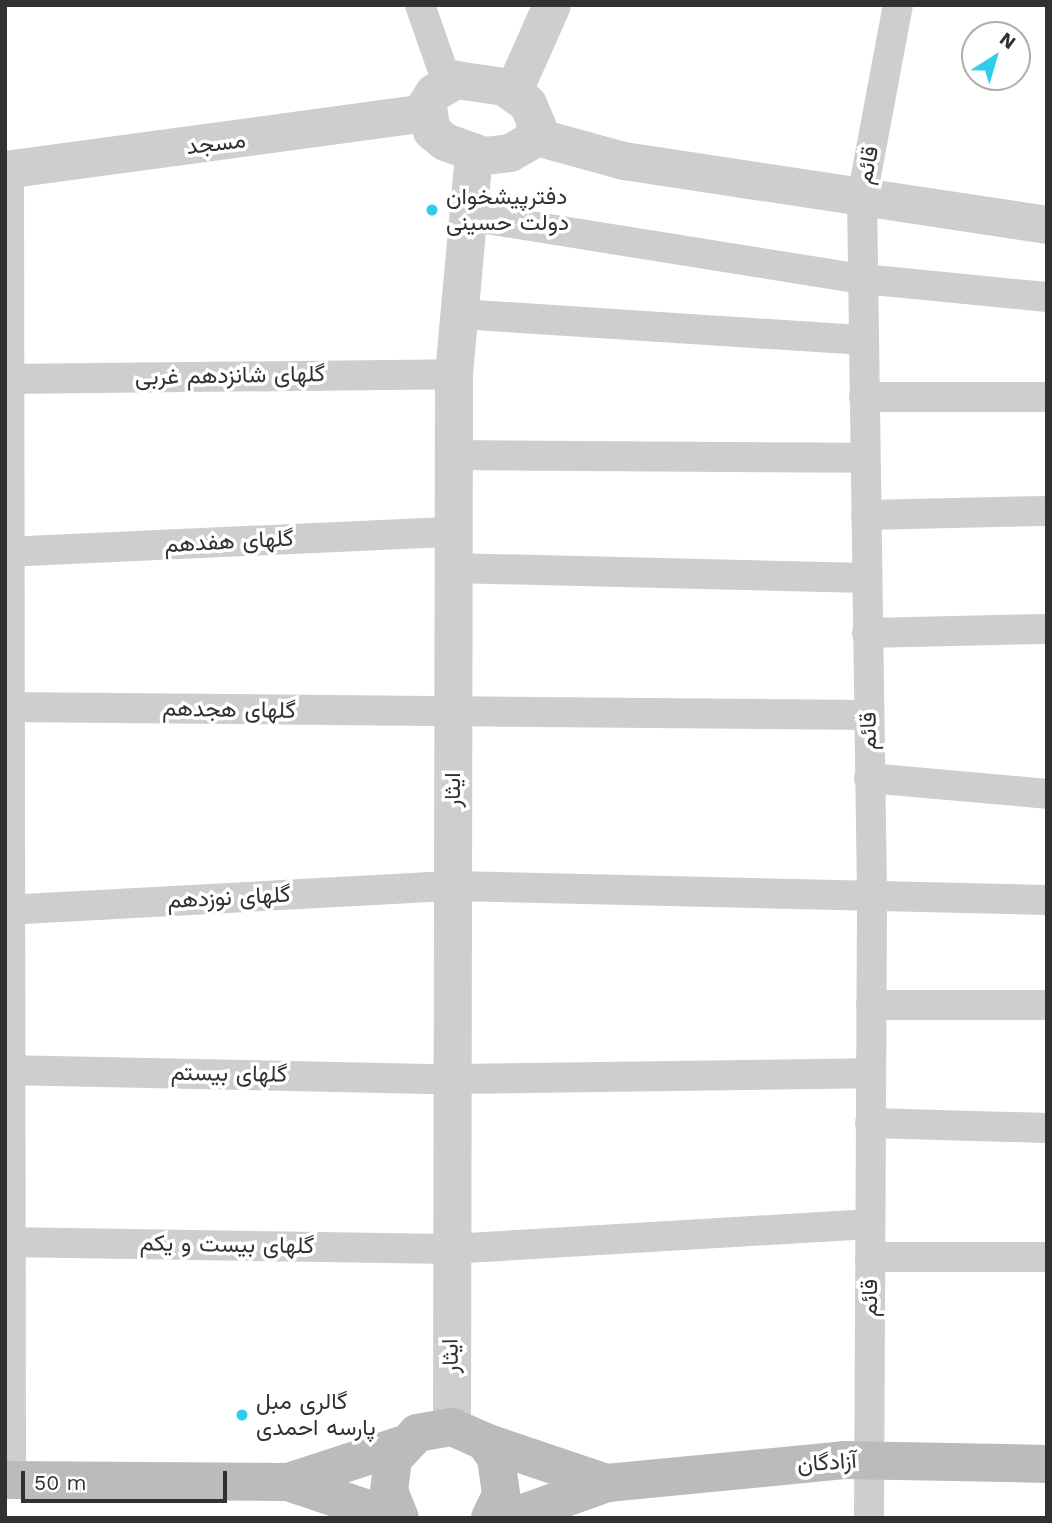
<!DOCTYPE html>
<meta charset="utf-8">
<style>
body{margin:0}
#map{position:relative;width:1052px;height:1523px;overflow:hidden;background:#fff;font-family:"Work Sans",Vazirmatn,sans-serif}
div>[style]{position:absolute}
[style*='--x']{left:calc(var(--x)*1px);top:calc(var(--y)*1px);width:calc(var(--w)*1px);rotate:calc(var(--a)*1deg)}
.minor>*{height:30px;margin:-15px;padding:0 15px;transform-origin:15px;border-radius:15px;background:#cecece}
.tertiary>*{height:38px;margin:-19px;padding:0 19px;transform-origin:19px;border-radius:19px;background:#cecece}
.secondary>*{height:38px;margin:-19px;padding:0 19px;transform-origin:19px;border-radius:19px;background:#bbb}
.dots>*{width:19px;height:19px;translate:-50% -50%;box-sizing:border-box;border:4px solid #fff;border-radius:50%}
span{translate:-50% -50%;white-space:nowrap;text-align:center;line-height:1.15;-webkit-text-stroke:7px #fff;paint-order:stroke}
.street-label{font-size:23px;color:#313131}
.poi-label{font-size:23px;color:#313131}
.left{translate:0 -50%;text-align:left}
.frame{position:absolute;inset:0;border:7px solid #313131;pointer-events:none}
.north{position:absolute;left:961px;top:21px;width:70px;height:70px;box-sizing:border-box;background:#fff;border:2px solid #adadad;border-radius:50%;rotate:37deg;font-size:19px;font-weight:700;line-height:28px;text-align:center;color:#313131}
.north::after{content:'';display:block;margin:auto;width:24px;height:32px;background:#2fcdec;clip-path:polygon(50% 0,100% 100%,50% 72%,0 100%)}
.scale{position:absolute;left:21px;top:1471px;width:206px;height:32px;box-sizing:border-box;border:4px solid #313131;border-top:0;padding-left:9px;font-size:21px;line-height:24px;white-space:nowrap;color:#313131;-webkit-text-stroke:5px #fff;paint-order:stroke}
</style>
<div id="map">
<div class="minor">
<div style="--x:420;--y:5;--w:85;--a:70.7"></div>
<div style="--x:9;--y:169;--w:1311;--a:89.91"></div>
<div style="--x:468;--y:216;--w:400;--a:9.1"></div>
<div style="--x:863;--y:279;--w:185;--a:5.6"></div>
<div style="--x:460;--y:314;--w:405;--a:3.7"></div>
<div style="--x:5;--y:379;--w:449;--a:-0.6"></div>
<div style="--x:864;--y:397;--w:183;--a:0"></div>
<div style="--x:454;--y:455;--w:411;--a:0.4"></div>
<div style="--x:866;--y:515;--w:181;--a:-1.3"></div>
<div style="--x:5;--y:552;--w:448;--a:-2.6"></div>
<div style="--x:453;--y:568;--w:414;--a:1.4"></div>
<div style="--x:867;--y:633;--w:180;--a:-1.3"></div>
<div style="--x:5;--y:707;--w:864;--a:0.53"></div>
<div style="--x:869;--y:778;--w:179;--a:5.1"></div>
<div style="--x:5;--y:910;--w:449;--a:-3.1"></div>
<div style="--x:453;--y:886;--w:594;--a:1.35"></div>
<div style="--x:871;--y:1005;--w:176;--a:0"></div>
<div style="--x:5;--y:1070;--w:448;--a:1.2"></div>
<div style="--x:453;--y:1079;--w:417;--a:-0.8"></div>
<div style="--x:870;--y:1123;--w:177;--a:1.6"></div>
<div style="--x:5;--y:1242;--w:445;--a:0.9"></div>
<div style="--x:450;--y:1249;--w:421;--a:-3.4"></div>
<div style="--x:870;--y:1257;--w:177;--a:0"></div>
<div style="--x:869;--y:1518;--w:623;--a:-89.72"></div>
<div style="--x:872;--y:895;--w:698;--a:-90.82"></div>
<div style="--x:862;--y:197;--w:195;--a:-79.4"></div>
</div>
<div class="tertiary">
<div style="--x:456;--y:80;--w:49;--a:8.3"></div>
<div style="--x:504;--y:87;--w:29;--a:35"></div>
<div style="--x:528;--y:104;--w:23;--a:67"></div>
<div style="--x:537;--y:125;--w:17;--a:111"></div>
<div style="--x:531;--y:141;--w:24;--a:150"></div>
<div style="--x:510;--y:153;--w:26;--a:173"></div>
<div style="--x:484;--y:156;--w:41;--a:-160.3"></div>
<div style="--x:445;--y:142;--w:17;--a:-140"></div>
<div style="--x:432;--y:131;--w:27;--a:-100"></div>
<div style="--x:427;--y:104;--w:13;--a:-58"></div>
<div style="--x:434;--y:93;--w:26;--a:-31"></div>
<div style="--x:513;--y:93;--w:96;--a:-66.1"></div>
<div style="--x:533;--y:136;--w:94;--a:15.4"></div>
<div style="--x:624;--y:161;--w:428;--a:8.6"></div>
<div style="--x:5;--y:170;--w:426;--a:-7.7"></div>
<div style="--x:452;--y:1427;--w:1053;--a:-89.89"></div>
<div style="--x:454;--y:374;--w:222;--a:-84.8"></div>
</div>
<div class="secondary">
<div style="--x:485;--y:1442;--w:129;--a:18.6"></div>
<div style="--x:607;--y:1483;--w:104;--a:160.3"></div>
<div style="--x:5;--y:1480;--w:283;--a:0.4"></div>
<div style="--x:607;--y:1483;--w:238;--a:-5.5"></div>
<div style="--x:844;--y:1460;--w:203;--a:1.1"></div>
<div style="--x:395;--y:1518;--w:113;--a:-161.4"></div>
<div style="--x:288;--y:1482;--w:120;--a:-18"></div>
<div style="--x:400;--y:1518;--w:29;--a:-112"></div>
<div style="--x:389;--y:1491;--w:32;--a:-83"></div>
<div style="--x:393;--y:1459;--w:35;--a:-47"></div>
<div style="--x:417;--y:1433;--w:36;--a:-10"></div>
<div style="--x:452;--y:1427;--w:36;--a:24"></div>
<div style="--x:485;--y:1442;--w:19;--a:55"></div>
<div style="--x:496;--y:1458;--w:37;--a:82"></div>
<div style="--x:501;--y:1495;--w:25;--a:116"></div>
</div>
<div class="dots">
<div style="left:432px;top:210px;background:#2fcdec"></div>
<div style="left:242px;top:1415px;background:#2fcdec"></div>
</div>
<div class="street-label">
<span style="left:216px;top:144px;rotate:-7deg">مسجد</span>
<span style="left:868px;top:165px;rotate:-79deg">قائم</span>
<span style="left:230px;top:376px;rotate:-1deg">گلهای شانزدهم غربی</span>
<span style="left:229px;top:542px;rotate:-3deg">گلهای هفدهم</span>
<span style="left:229px;top:710px;rotate:1deg">گلهای هجدهم</span>
<span style="left:869px;top:731px;rotate:-91deg">قائم</span>
<span style="left:453px;top:790px;rotate:-90deg">ایثار</span>
<span style="left:229px;top:898px;rotate:-3deg">گلهای نوزدهم</span>
<span style="left:229px;top:1074px;rotate:1deg">گلهای بیستم</span>
<span style="left:227px;top:1245px;rotate:1deg">گلهای بیست و یکم</span>
<span style="left:870px;top:1298px;rotate:-90deg">قائم</span>
<span style="left:451px;top:1356px;rotate:-91deg">ایثار</span>
<span style="left:827px;top:1463px;rotate:-4deg">آزادگان</span>
</div>
<div class="poi-label">
<span class="left" style="left:446px;top:210px">دفترپیشخوان<br>دولت حسینی</span>
<span class="left" style="left:256px;top:1415px">گالری مبل<br>پارسه احمدی</span>
</div>
<div class="frame"></div>
<div class="north">N</div>
<div class="scale">50 m</div>
</div>
